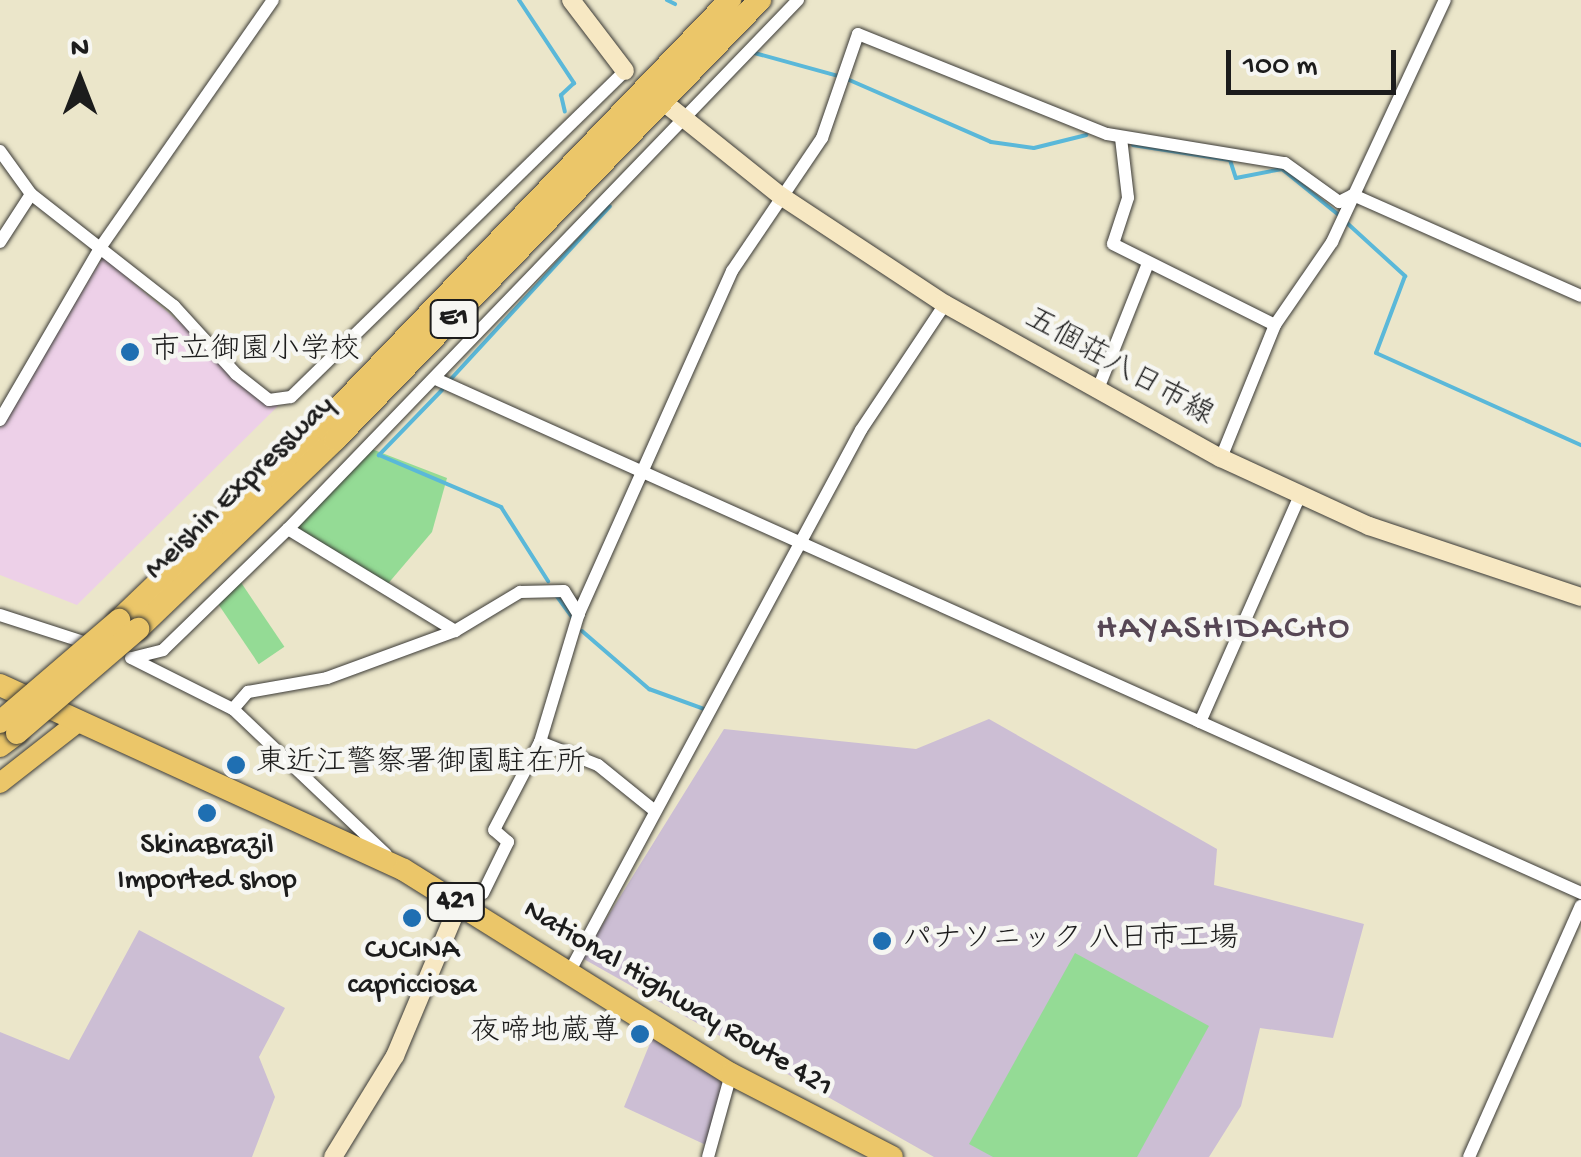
<!DOCTYPE html>
<meta charset="utf-8">
<style>
body{margin:0}
#map{position:relative;width:1581px;height:1157px;overflow:hidden;background:#ebe6ca;font-family:"Gochi Hand","Klee One",sans-serif}
div>[style]{position:absolute}
[style*='--x']{left:calc(var(--x)*1px);top:calc(var(--y)*1px);width:calc(var(--w)*1px);rotate:calc(var(--a)*1deg)}
.built>*{inset:0;background:#edd0e8}
.industrial>*{inset:0;background:#ccbed4}
.green>*{inset:0;background:#94db95;transform-origin:0 0}
.stream>*{height:4px;margin:-2px;padding:0 2px;transform-origin:2px;border-radius:2px;background:#5ab8d9}
.roads{filter:drop-shadow(0 0 2px #3b3a36) drop-shadow(0 0 2px #3b3a36)}
.street>*{height:12px;margin:-6px;padding:0 6px;transform-origin:6px;border-radius:6px;background:#fff}
.secondary>*{height:18px;margin:-9px;padding:0 9px;transform-origin:9px;border-radius:9px;background:#f7e8c3}
.primary>*{height:20px;margin:-10px;padding:0 10px;transform-origin:10px;border-radius:10px;background:#ebc669}
.highway>*{height:22px;margin:-11px;padding:0 11px;transform-origin:11px;border-radius:11px;background:#ebc669}
.bridges{filter:drop-shadow(0 0 2px #3b3a36) drop-shadow(0 0 2px #3b3a36)}
.highway-bridge>*{height:22px;margin:-11px;padding:0 11px;transform-origin:11px;border-radius:11px;background:#ebc669}
.dots>*{width:28px;height:28px;translate:-50% -50%;box-sizing:border-box;border:5px solid #f6f6f2;border-radius:50%}
span{translate:-50% -50%;white-space:nowrap;text-align:center;line-height:1.15;-webkit-text-stroke:9px #f6f6f2;paint-order:stroke}
.shield-label span{padding:2px 8px;background:#f6f6f2;border:2px solid;border-radius:8px;-webkit-text-stroke-width:0}
.shield-label{font-size:28px;color:#1c1c1c;font-weight:700}
.poi-label{font-size:30px;color:#1c1c1c}
.left{translate:0 -50%;text-align:left}
.right{translate:-100% -50%;text-align:right}
.street-label{font-size:30px;color:#1c1c1c}
.quarter-label{font-size:35px;color:#574755;letter-spacing:2.5px}
.north{position:absolute;left:30px;top:30px;width:100px;height:100px;-webkit-text-stroke:8px #f6f6f2;paint-order:stroke;rotate:0deg;font-size:28px;font-weight:700;line-height:40px;text-align:center;color:#1c1c1c}
.north::after{content:'';display:block;margin:auto;width:35px;height:45px;background:#1c1c1c;clip-path:polygon(50% 0,100% 100%,50% 72%,0 100%)}
.scale{position:absolute;left:1226px;top:50px;width:170px;height:45px;box-sizing:border-box;border:5px solid #1c1c1c;border-top:0;padding-left:12px;font-size:30px;line-height:35px;white-space:nowrap;color:#1c1c1c;-webkit-text-stroke:8px #f6f6f2;paint-order:stroke}
</style>
<div id="map">
<div class="built">
<div style="clip-path:polygon(103px 257px,278px 406px,77px 605px,0 575px,0 427px)"></div>
</div>
<div class="industrial">
<div style="clip-path:polygon(989px 719px,1217px 849px,1214px 885px,1364px 924px,1333px 1038px,1260px 1028px,1241px 1106px,1209px 1157px,934px 1157px,582px 958px,724px 729px,916px 749px)"></div>
<div style="clip-path:polygon(139px 930px,285px 1008px,259px 1057px,275px 1097px,252px 1157px,0 1157px,0 1032px,69px 1060px)"></div>
<div style="clip-path:polygon(655px 1031px,725px 1079px,706px 1145px,624px 1107px)"></div>
</div>
<div class="green">
<div style="clip-path:polygon(369px 448px,447px 478px,432px 532px,386px 586px,288px 529px)"></div>
<div style="left:238px;top:578px;width:83px;height:31px;rotate:56deg"></div>
<div style="clip-path:polygon(1075px 953px,1209px 1026px,1137px 1157px,993px 1157px,969px 1144px)"></div>
</div>
<div class="stream">
<div style="--x:519;--y:0;--w:100;--a:56.5"></div>
<div style="--x:574;--y:83;--w:18;--a:137"></div>
<div style="--x:561;--y:95;--w:17;--a:77"></div>
<div style="--x:667;--y:0;--w:9;--a:27"></div>
<div style="--x:751;--y:52;--w:90;--a:15.4"></div>
<div style="--x:847;--y:79;--w:157;--a:23.6"></div>
<div style="--x:991;--y:142;--w:43;--a:7.9"></div>
<div style="--x:1034;--y:148;--w:54;--a:-14"></div>
<div style="--x:1133;--y:145;--w:98;--a:8.8"></div>
<div style="--x:1230;--y:160;--w:19;--a:72"></div>
<div style="--x:1236;--y:178;--w:47;--a:-11.1"></div>
<div style="--x:1282;--y:169;--w:75;--a:39"></div>
<div style="--x:1347;--y:223;--w:79;--a:42.4"></div>
<div style="--x:1405;--y:276;--w:82;--a:110.6"></div>
<div style="--x:1376;--y:353;--w:225;--a:24.2"></div>
<div style="--x:450;--y:380;--w:236;--a:-47.4"></div>
<div style="--x:442;--y:390;--w:91;--a:134.1"></div>
<div style="--x:379;--y:455;--w:133;--a:23.1"></div>
<div style="--x:501;--y:507;--w:88;--a:57.6"></div>
<div style="--x:556;--y:595;--w:31;--a:54"></div>
<div style="--x:582;--y:631;--w:89;--a:40.9"></div>
<div style="--x:649;--y:689;--w:59;--a:20"></div>
</div>
<div class="roads">
<div class="street">
<div style="--x:1121;--y:138;--w:60;--a:83.3"></div>
<div style="--x:1128;--y:198;--w:48;--a:108.1"></div>
<div style="--x:1113;--y:244;--w:181;--a:26.6"></div>
<div style="--x:0;--y:151;--w:53;--a:54.2"></div>
<div style="--x:0;--y:242;--w:57;--a:-57.1"></div>
<div style="--x:31;--y:194;--w:182;--a:38.1"></div>
<div style="--x:174;--y:306;--w:92;--a:47.6"></div>
<div style="--x:236;--y:374;--w:42;--a:38.2"></div>
<div style="--x:269;--y:400;--w:22;--a:-8"></div>
<div style="--x:291;--y:397;--w:467;--a:-44.3"></div>
<div style="--x:438;--y:380;--w:1253;--a:24.17"></div>
<div style="--x:1098;--y:389;--w:132;--a:-68.3"></div>
<div style="--x:0;--y:420;--w:199;--a:-59.8"></div>
<div style="--x:100;--y:248;--w:302;--a:-55.1"></div>
<div style="--x:1221;--y:458;--w:144;--a:-67.9"></div>
<div style="--x:1275;--y:325;--w:101;--a:-55.5"></div>
<div style="--x:1332;--y:242;--w:267;--a:-65"></div>
<div style="--x:288;--y:529;--w:196;--a:31.4"></div>
<div style="--x:0;--y:615;--w:98;--a:17.9"></div>
<div style="--x:131;--y:658;--w:114;--a:26.6"></div>
<div style="--x:233;--y:709;--w:211;--a:43.5"></div>
<div style="--x:132;--y:658;--w:32;--a:-14"></div>
<div style="--x:163;--y:650;--w:174;--a:-44.1"></div>
<div style="--x:288;--y:529;--w:735;--a:-46.05"></div>
<div style="--x:233;--y:709;--w:23;--a:-49"></div>
<div style="--x:248;--y:692;--w:80;--a:-10"></div>
<div style="--x:327;--y:678;--w:136;--a:-20.2"></div>
<div style="--x:455;--y:631;--w:76;--a:-31"></div>
<div style="--x:520;--y:592;--w:44;--a:-1.3"></div>
<div style="--x:564;--y:591;--w:28;--a:58"></div>
<div style="--x:1200;--y:722;--w:245;--a:-66.2"></div>
<div style="--x:540;--y:742;--w:62;--a:21.6"></div>
<div style="--x:598;--y:765;--w:73;--a:38.9"></div>
<div style="--x:459;--y:904;--w:26;--a:-25"></div>
<div style="--x:483;--y:893;--w:57;--a:-63.9"></div>
<div style="--x:508;--y:842;--w:18;--a:-139"></div>
<div style="--x:494;--y:830;--w:99;--a:-62.4"></div>
<div style="--x:540;--y:742;--w:135;--a:-73.2"></div>
<div style="--x:579;--y:613;--w:375;--a:-65.9"></div>
<div style="--x:732;--y:271;--w:161;--a:-55.9"></div>
<div style="--x:822;--y:138;--w:110;--a:-70.9"></div>
<div style="--x:858;--y:34;--w:268;--a:21.9"></div>
<div style="--x:1107;--y:134;--w:180;--a:9.3"></div>
<div style="--x:1285;--y:163;--w:67;--a:35.8"></div>
<div style="--x:1339;--y:202;--w:16;--a:-27"></div>
<div style="--x:1353;--y:195;--w:249;--a:23.9"></div>
<div style="--x:571;--y:969;--w:612;--a:-61.72"></div>
<div style="--x:861;--y:430;--w:151;--a:-56.3"></div>
<div style="--x:708;--y:1157;--w:86;--a:-74.5"></div>
<div style="--x:1469;--y:1157;--w:275;--a:-66"></div>
</div>
<div class="secondary">
<div style="--x:571;--y:0;--w:89;--a:52.7"></div>
<div style="--x:671;--y:108;--w:141;--a:38.7"></div>
<div style="--x:781;--y:196;--w:196;--a:33.4"></div>
<div style="--x:945;--y:304;--w:316;--a:29.2"></div>
<div style="--x:1221;--y:458;--w:163;--a:24.7"></div>
<div style="--x:1369;--y:526;--w:224;--a:18.5"></div>
<div style="--x:333;--y:1157;--w:119;--a:-58.5"></div>
<div style="--x:395;--y:1056;--w:165;--a:-67.2"></div>
</div>
<div class="primary">
<div style="--x:0;--y:783;--w:100;--a:-38.1"></div>
</div>
<div class="highway">
<div style="--x:119;--y:620;--w:280;--a:-43.8"></div>
<div style="--x:321;--y:426;--w:591;--a:-46.17"></div>
<div style="--x:138;--y:629;--w:273;--a:-43.8"></div>
<div style="--x:335;--y:440;--w:612;--a:-45.99"></div>
<div style="--x:0;--y:685;--w:444;--a:24.6"></div>
<div style="--x:404;--y:870;--w:385;--a:32"></div>
<div style="--x:731;--y:1074;--w:181;--a:27.3"></div>
<div style="--x:0;--y:746;--w:21;--a:-37"></div>
</div>
</div>
<div class="bridges">
<div class="highway-bridge">
<div style="--x:0;--y:722;--w:157;--a:-40.6"></div>
<div style="--x:17;--y:733;--w:160;--a:-40.7"></div>
</div>
</div>
<div class="dots">
<div style="left:130px;top:352px;background:#1f6fb2"></div>
<div style="left:236px;top:765px;background:#1f6fb2"></div>
<div style="left:207px;top:813px;background:#1f6fb2"></div>
<div style="left:412px;top:918px;background:#1f6fb2"></div>
<div style="left:882px;top:941px;background:#1f6fb2"></div>
<div style="left:640px;top:1034px;background:#1f6fb2"></div>
</div>
<div class="shield-label">
<span style="left:454px;top:319px">E1</span>
<span style="left:456px;top:902px">421</span>
</div>
<div class="poi-label">
<span class="left" style="left:150px;top:352px">市立御園小学校</span>
<span class="left" style="left:256px;top:765px">東近江警察署御園駐在所</span>
<span style="left:207px;top:864px">SkinaBrazil<br>Imported shop</span>
<span class="left" style="left:902px;top:941px">パナソニック 八日市工場</span>
<span style="left:412px;top:969px">CUCINA<br>capricciosa</span>
<span class="right" style="left:620px;top:1034px">夜啼地蔵尊</span>
</div>
<div class="street-label">
<span style="left:1118px;top:369px;rotate:29deg">五個荘八日市線</span>
<span style="left:241px;top:489px;rotate:-44deg">Meishin Expressway</span>
<span style="left:677px;top:1000px;rotate:31deg">National Highway Route 421</span>
</div>
<div class="quarter-label">
<span style="left:1224px;top:630px">HAYASHIDACHO</span>
</div>
<div class="north">N</div>
<div class="scale">100 m</div>
</div>
